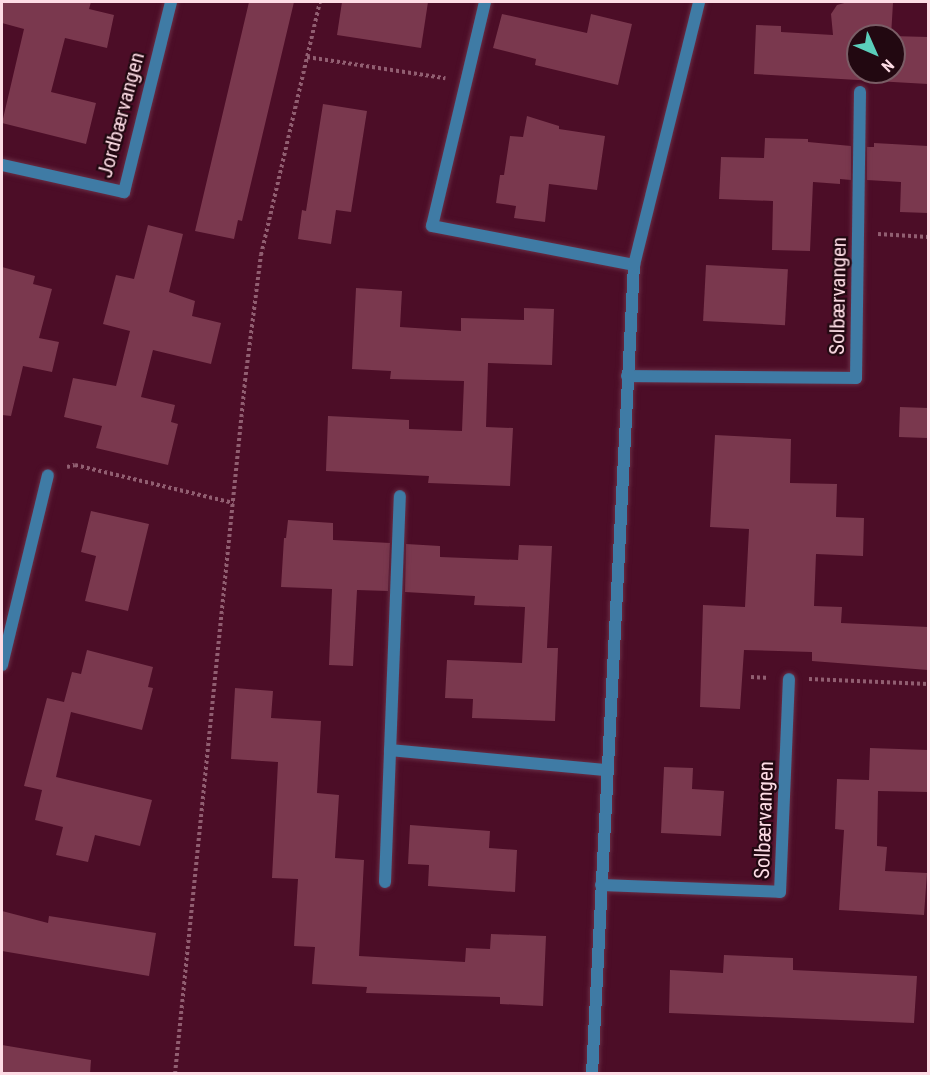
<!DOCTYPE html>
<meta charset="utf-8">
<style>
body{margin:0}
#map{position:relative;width:930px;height:1075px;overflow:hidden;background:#4c0d27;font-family:"Roboto Condensed",sans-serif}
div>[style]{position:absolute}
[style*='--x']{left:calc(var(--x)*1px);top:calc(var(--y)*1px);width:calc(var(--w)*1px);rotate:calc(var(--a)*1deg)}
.building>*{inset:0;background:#7a384e;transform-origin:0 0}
.path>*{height:4px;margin-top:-2px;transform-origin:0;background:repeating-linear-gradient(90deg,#915e71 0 3px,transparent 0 6px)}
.roads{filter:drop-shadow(0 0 2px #682e45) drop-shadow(0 0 2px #682e45)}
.minor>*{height:12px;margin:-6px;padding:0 6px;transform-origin:6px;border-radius:6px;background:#3f7ba5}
span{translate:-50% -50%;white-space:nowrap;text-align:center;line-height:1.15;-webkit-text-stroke:4.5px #220811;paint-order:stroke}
.street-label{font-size:21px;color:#fddce5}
.frame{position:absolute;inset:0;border:3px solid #fddce5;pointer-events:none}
.north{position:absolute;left:846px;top:24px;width:60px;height:60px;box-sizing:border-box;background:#220811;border:2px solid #7a5d66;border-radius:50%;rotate:135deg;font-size:16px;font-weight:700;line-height:24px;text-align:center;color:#fddce5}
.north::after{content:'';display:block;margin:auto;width:21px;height:27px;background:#5bcebb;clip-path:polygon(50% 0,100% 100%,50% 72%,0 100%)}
</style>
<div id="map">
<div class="building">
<div style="clip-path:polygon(2px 2px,91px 2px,89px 9px,114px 15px,107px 48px,65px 38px,51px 92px,96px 103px,86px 144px,2px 123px,24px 29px,2px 23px)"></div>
<div style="clip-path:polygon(249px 2px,294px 2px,242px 221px,238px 220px,234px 239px,195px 231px)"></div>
<div style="clip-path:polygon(342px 2px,428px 2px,421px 48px,337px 35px)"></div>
<div style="clip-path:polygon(evenodd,848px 2px,893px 3px,891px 36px,928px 37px,928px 84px,754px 74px,756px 25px,781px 26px,781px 32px,833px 35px,831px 14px,837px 5px,848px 2px,858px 36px,894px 36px,894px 72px,858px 72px,858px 36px)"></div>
<div style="clip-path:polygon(502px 14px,587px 33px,591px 14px,632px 24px,618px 85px,535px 65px,536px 59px,493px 48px)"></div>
<div style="clip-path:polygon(323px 104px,367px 111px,351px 212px,336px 210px,331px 244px,298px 239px,302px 210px,306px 211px)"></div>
<div style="clip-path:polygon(527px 116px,559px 126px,559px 129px,605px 136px,597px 190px,549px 184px,545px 222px,514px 218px,516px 206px,496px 203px,500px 175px,504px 175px,510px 136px,523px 137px)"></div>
<div style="clip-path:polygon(765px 138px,808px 139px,808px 142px,851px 146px,851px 180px,840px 179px,840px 184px,813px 182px,810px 251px,772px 250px,773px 201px,719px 199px,721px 157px,764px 158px)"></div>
<div style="clip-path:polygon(874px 143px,928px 146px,928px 213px,900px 212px,901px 182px,867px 180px,867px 147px,874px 147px)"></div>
<div style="clip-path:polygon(148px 225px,183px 234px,169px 292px,195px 301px,192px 316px,221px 323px,211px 364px,153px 350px,141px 397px,175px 405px,171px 422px,178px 424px,168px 465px,96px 448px,102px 426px,64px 417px,73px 378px,116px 386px,130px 331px,103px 324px,116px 275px,134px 279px)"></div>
<div style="left:706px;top:265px;width:82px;height:56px;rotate:3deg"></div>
<div style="clip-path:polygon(2px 267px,35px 276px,33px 284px,52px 289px,39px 338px,59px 342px,52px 372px,23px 366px,11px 416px,2px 415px)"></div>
<div style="clip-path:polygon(356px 288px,402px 291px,400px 327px,461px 331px,461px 318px,524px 320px,524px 308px,554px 309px,552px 365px,488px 363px,486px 427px,513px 428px,510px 486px,428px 483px,429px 476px,326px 471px,328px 416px,409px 420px,409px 429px,462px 431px,464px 381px,390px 379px,391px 371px,352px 369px)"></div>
<div style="left:900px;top:407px;width:28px;height:30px;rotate:2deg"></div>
<div style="clip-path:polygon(715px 435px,791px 439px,790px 483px,837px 484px,836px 517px,864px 518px,863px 556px,816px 554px,814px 606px,842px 607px,841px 623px,928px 627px,928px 670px,812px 661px,812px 652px,744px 650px,740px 709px,700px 707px,703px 605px,745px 607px,749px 529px,710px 527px)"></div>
<div style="clip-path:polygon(91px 511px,149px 524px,128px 611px,85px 601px,96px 556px,81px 552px)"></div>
<div style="clip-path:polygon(288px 520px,333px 523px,333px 540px,390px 543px,388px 591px,357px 590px,353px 666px,329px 665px,332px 589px,281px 587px,284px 538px,286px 538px)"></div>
<div style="clip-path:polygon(406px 544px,440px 546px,440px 557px,518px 560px,519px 545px,552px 546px,547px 648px,558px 648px,555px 721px,472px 718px,473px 699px,445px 698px,447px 660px,522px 663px,525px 607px,474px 605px,475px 596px,405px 592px)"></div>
<div style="clip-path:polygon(87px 650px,153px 667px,148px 687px,153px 688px,142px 730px,71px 712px,56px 777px,152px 800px,140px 846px,95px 835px,88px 862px,56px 855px,63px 827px,35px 820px,42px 790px,24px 786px,47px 698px,64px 702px,72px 672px,81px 674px)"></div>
<div style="clip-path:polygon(235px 688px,273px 691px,271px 718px,321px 721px,317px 793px,339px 795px,335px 858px,364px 860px,359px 956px,465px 962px,466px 948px,490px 949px,491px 934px,546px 936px,543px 1006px,500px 1004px,500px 997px,366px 993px,367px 987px,312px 984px,315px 947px,294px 946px,298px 879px,272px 878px,278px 762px,231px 759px)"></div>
<div style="clip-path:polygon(870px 748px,928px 750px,928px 792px,878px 791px,877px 846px,887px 847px,885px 871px,927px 873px,924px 915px,839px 910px,844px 830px,835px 829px,837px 779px,869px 780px)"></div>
<div style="clip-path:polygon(664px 767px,693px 768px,692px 789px,724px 791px,721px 836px,661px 833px)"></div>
<div style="clip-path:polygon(410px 825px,490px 831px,489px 848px,517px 850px,515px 892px,428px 886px,429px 865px,408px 864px)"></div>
<div style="clip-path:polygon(2px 911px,48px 923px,49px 916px,156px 933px,149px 976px,2px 951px)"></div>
<div style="clip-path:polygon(724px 955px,793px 958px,793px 970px,917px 976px,914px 1023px,669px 1013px,670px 970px,723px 973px)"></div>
<div style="clip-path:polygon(2px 1045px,91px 1060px,90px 1074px,2px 1074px)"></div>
</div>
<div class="path">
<div style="--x:307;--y:57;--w:140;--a:8.7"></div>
<div style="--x:878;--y:234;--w:50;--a:3.4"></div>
<div style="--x:67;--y:467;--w:8;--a:-14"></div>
<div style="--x:75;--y:465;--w:163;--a:13.5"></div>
<div style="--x:751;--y:677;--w:18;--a:3"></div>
<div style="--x:809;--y:679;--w:119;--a:2.4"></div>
<div style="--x:175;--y:1074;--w:697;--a:-84.23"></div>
<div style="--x:245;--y:381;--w:127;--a:-82.8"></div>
<div style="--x:261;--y:255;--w:260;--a:-76.9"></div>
</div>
<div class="roads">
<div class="minor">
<div style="--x:485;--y:2;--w:230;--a:103.3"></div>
<div style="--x:432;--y:226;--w:206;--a:10.9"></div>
<div style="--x:2;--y:165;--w:125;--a:12.5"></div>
<div style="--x:124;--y:192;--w:196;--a:-76.1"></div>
<div style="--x:627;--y:376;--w:229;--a:0.5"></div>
<div style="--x:856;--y:378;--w:286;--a:-89.2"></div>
<div style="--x:2;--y:665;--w:195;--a:-76.4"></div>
<div style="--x:390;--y:750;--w:218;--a:5.3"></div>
<div style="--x:385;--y:882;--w:386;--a:-87.8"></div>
<div style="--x:601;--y:885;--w:179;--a:2.2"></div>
<div style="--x:780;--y:892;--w:213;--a:-87.6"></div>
<div style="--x:592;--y:1074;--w:810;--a:-87.03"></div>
<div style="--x:634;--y:265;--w:271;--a:-76.1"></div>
</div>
</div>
<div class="street-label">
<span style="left:121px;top:115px;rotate:-75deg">Jordbærvangen</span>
<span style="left:838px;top:296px;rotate:-89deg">Solbærvangen</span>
<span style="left:764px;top:820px;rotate:-88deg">Solbærvangen</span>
</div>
<div class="frame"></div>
<div class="north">N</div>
</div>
